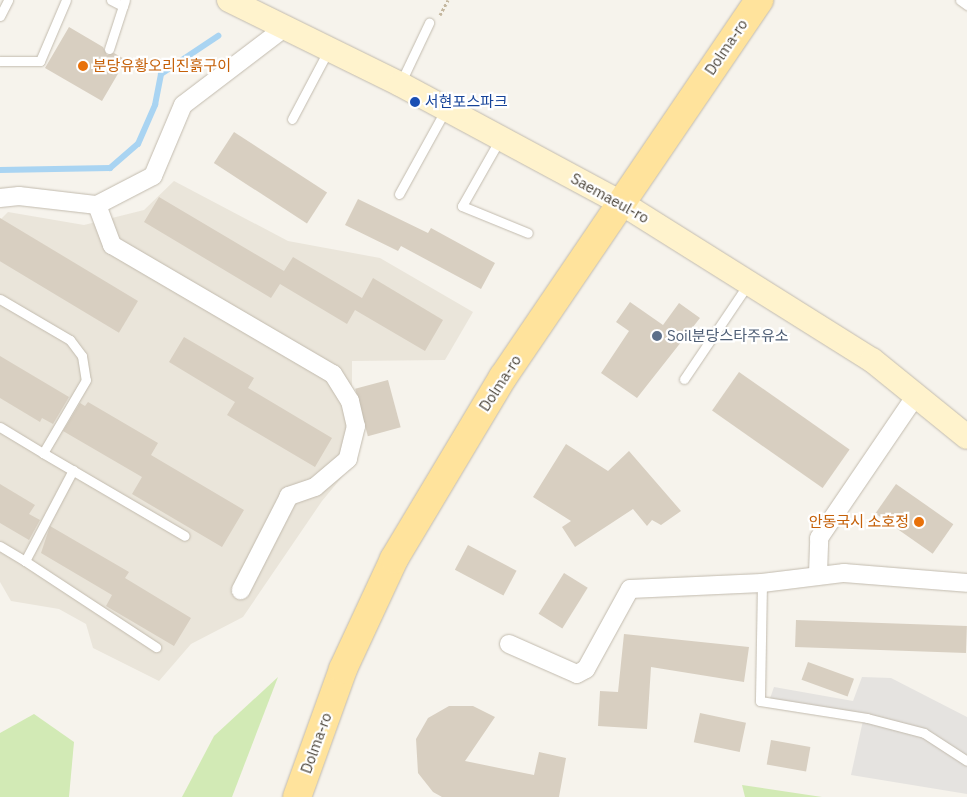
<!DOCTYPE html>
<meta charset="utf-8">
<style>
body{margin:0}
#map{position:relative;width:967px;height:797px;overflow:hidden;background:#f6f3ec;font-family:"IBM Plex Sans","Noto Sans KR",sans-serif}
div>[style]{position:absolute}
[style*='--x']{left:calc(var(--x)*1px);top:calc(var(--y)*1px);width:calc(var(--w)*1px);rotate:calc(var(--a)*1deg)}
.residential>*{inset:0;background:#eae5da}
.green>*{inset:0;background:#d2eab5}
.parking>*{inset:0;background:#e5e3e0}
.stream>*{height:6px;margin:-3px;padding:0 3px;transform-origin:3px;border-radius:3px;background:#a9d4f2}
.building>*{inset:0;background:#d8cfc1;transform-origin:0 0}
.path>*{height:3px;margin-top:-1.5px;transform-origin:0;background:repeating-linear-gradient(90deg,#c4b79f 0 2.5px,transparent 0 5px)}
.roads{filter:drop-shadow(0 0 1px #c2bbae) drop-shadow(0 0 1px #c2bbae)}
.lane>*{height:9px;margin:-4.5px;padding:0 4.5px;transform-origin:4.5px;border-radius:4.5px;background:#fff}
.street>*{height:18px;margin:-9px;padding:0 9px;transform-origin:9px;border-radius:9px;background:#fff}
.secondary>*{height:24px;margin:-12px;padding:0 12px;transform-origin:12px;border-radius:12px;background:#fff3cd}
.primary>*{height:28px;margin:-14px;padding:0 14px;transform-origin:14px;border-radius:14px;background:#ffe39c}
.dots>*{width:14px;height:14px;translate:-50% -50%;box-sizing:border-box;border:2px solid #fff;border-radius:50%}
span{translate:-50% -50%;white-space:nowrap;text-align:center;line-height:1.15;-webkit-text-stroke:4.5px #fff;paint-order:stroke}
.street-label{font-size:15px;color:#4b4439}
.food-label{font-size:15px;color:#c56008}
.left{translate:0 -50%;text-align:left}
.right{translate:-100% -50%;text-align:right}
.transit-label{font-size:15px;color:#164399}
.service-label{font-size:15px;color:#4e5e75}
</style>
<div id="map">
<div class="residential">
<div style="clip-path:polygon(174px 181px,288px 241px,380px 258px,473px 312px,445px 360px,352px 361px,352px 465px,322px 501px,243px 617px,191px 644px,159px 681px,93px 648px,86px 624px,59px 609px,11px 601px,0 582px,0 220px,8px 212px,84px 225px,144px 210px)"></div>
</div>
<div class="green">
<div style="clip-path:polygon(278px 677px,232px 797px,182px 797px,214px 736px)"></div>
<div style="clip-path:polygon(34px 714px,74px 742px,69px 797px,0 797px,0 733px)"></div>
<div style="clip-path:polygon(742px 785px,822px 797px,745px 797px)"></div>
</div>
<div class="parking">
<div style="clip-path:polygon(862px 677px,891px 678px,967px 717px,967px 794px,851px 775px,864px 716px,767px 707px,774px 687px,853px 701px)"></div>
</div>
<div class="stream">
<div style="--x:0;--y:170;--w:110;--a:-1"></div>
<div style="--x:110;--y:168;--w:37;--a:-41"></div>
<div style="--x:138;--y:144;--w:43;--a:-66.4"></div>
<div style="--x:155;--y:105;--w:32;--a:-79"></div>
<div style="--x:161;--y:74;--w:69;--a:-33.7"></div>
</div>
<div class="building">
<div style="clip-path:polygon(69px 27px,103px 47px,107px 55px,114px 53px,126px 60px,102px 101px,45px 68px)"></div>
<div style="left:234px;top:132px;width:111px;height:37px;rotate:33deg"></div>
<div style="clip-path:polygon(159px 197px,284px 271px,293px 257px,362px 298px,373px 278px,443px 320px,425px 351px,355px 310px,347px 324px,280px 284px,271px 298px,144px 222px)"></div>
<div style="clip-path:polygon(358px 199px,428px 233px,431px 228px,495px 263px,481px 289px,401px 246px,398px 251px,345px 225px)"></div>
<div style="left:0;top:218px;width:161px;height:37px;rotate:31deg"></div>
<div style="clip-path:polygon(630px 302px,663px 325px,679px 303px,700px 318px,637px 398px,601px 373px,629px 331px,616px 322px)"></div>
<div style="clip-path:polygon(184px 337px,254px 378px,248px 388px,332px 438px,315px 467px,227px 415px,235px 402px,169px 362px)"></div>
<div style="clip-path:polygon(0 356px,69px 397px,53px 424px,42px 418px,40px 422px,0 398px)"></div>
<div style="left:739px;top:372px;width:135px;height:47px;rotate:35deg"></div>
<div style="left:388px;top:380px;width:49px;height:34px;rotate:75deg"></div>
<div style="clip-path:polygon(88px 402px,158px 443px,151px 455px,244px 510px,222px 547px,132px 494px,142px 477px,63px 431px,80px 403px,85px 406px)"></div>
<div style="clip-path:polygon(566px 444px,608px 471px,629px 451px,681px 511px,661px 525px,652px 520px,647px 526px,633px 509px,575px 547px,562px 527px,571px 521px,533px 497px)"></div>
<div style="clip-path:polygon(0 484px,35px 505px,29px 514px,40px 520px,29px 540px,0 523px)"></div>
<div style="left:896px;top:484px;width:70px;height:36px;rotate:35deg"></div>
<div style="clip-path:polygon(50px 526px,129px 572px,125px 578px,191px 618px,174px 646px,106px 606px,112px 595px,41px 553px)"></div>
<div style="left:468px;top:545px;width:55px;height:28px;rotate:28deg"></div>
<div style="left:564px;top:573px;width:28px;height:48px;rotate:32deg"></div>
<div style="left:796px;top:620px;width:171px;height:27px;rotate:2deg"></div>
<div style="clip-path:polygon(624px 634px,749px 647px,744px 682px,651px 667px,647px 729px,598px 726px,600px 691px,618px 692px)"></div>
<div style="left:808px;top:662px;width:49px;height:19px;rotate:20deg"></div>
<div style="clip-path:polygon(449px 706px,473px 706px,495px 717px,465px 761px,534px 775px,539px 752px,566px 758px,559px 797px,442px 797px,433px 792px,418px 773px,416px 739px,428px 718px)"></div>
<div style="left:700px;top:713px;width:47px;height:30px;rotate:12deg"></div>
<div style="left:771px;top:740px;width:40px;height:25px;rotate:10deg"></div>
</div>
<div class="path">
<div style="--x:440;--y:15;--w:17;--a:-62"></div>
</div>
<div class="roads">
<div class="lane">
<div style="--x:111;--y:0;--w:13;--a:27"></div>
<div style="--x:123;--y:6;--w:6;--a:-72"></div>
<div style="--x:960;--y:0;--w:9;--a:36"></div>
<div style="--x:0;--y:16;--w:18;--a:-63"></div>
<div style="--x:109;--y:49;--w:45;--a:-72"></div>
<div style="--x:0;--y:61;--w:40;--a:0"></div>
<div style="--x:40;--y:61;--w:66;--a:-66.9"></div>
<div style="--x:400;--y:84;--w:68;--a:-64.6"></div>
<div style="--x:292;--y:119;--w:77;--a:-62.1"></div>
<div style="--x:500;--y:139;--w:77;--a:119.6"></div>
<div style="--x:462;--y:206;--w:71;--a:22.2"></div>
<div style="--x:399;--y:194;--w:97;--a:-61.1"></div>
<div style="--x:0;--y:299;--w:81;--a:30.4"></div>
<div style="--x:70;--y:340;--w:20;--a:53"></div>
<div style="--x:82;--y:356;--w:24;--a:81"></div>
<div style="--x:86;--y:380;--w:85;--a:120.5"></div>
<div style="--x:43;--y:453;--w:50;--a:-148.8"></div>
<div style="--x:684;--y:379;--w:115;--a:-56"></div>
<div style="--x:43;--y:453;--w:164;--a:30.3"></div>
<div style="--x:0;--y:546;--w:29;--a:31"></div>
<div style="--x:25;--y:561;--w:103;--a:-62.2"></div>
<div style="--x:25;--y:561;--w:157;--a:33.3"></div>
<div style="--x:762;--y:583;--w:118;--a:91"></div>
<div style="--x:760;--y:701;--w:108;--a:9"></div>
<div style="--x:867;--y:718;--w:59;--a:14.7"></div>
<div style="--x:924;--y:733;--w:51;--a:33.1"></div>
</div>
<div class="street">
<div style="--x:0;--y:198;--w:19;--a:-6"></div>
<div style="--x:19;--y:196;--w:79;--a:6.6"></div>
<div style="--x:97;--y:205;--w:63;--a:-27.4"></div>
<div style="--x:153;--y:176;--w:77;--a:-67.1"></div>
<div style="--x:183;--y:105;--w:127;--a:-37.3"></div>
<div style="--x:97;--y:205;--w:43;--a:69.4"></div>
<div style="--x:112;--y:245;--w:256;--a:30.3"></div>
<div style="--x:333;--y:374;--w:32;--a:58"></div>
<div style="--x:350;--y:401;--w:26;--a:77"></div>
<div style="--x:356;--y:426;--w:34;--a:104"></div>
<div style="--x:348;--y:459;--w:43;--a:139.7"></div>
<div style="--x:315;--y:487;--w:28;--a:161"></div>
<div style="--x:289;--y:496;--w:106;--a:117.1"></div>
<div style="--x:818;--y:574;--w:36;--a:-88"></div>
<div style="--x:819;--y:538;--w:174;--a:-55.8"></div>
<div style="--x:509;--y:644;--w:74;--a:23.8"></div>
<div style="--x:577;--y:674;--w:10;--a:-29"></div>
<div style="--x:586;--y:669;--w:91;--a:-61.2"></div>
<div style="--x:630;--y:589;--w:132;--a:-2.6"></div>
<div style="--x:762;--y:583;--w:83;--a:-7"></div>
<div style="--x:844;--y:573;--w:123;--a:4.6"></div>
</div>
<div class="secondary">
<div style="--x:229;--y:0;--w:191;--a:26.2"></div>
<div style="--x:400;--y:84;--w:253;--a:28.3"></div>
<div style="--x:623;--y:204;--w:294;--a:32.1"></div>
<div style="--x:872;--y:360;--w:122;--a:39"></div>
</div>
<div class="primary">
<div style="--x:297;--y:797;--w:136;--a:-70.2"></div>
<div style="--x:343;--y:669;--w:121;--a:-65.1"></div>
<div style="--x:394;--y:559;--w:212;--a:-59.1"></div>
<div style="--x:503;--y:377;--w:456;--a:-55.8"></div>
</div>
</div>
<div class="dots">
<div style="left:83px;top:66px;background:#e8710a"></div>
<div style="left:415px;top:102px;background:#1a4fb4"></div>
<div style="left:657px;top:336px;background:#5c6f8a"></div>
<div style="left:919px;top:522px;background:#e8710a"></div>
</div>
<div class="street-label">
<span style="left:726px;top:47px;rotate:-56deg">Dolma-ro</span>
<span style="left:610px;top:198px;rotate:29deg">Saemaeul-ro</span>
<span style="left:500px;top:383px;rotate:-57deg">Dolma-ro</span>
<span style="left:316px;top:743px;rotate:-70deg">Dolma-ro</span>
</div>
<div class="food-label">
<span class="left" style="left:93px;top:66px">분당유황오리진흙구이</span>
<span class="right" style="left:909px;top:522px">안동국시 소호정</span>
</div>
<div class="transit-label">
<span class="left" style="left:425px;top:102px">서현포스파크</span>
</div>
<div class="service-label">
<span class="left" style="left:667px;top:336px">Soil분당스타주유소</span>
</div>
</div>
